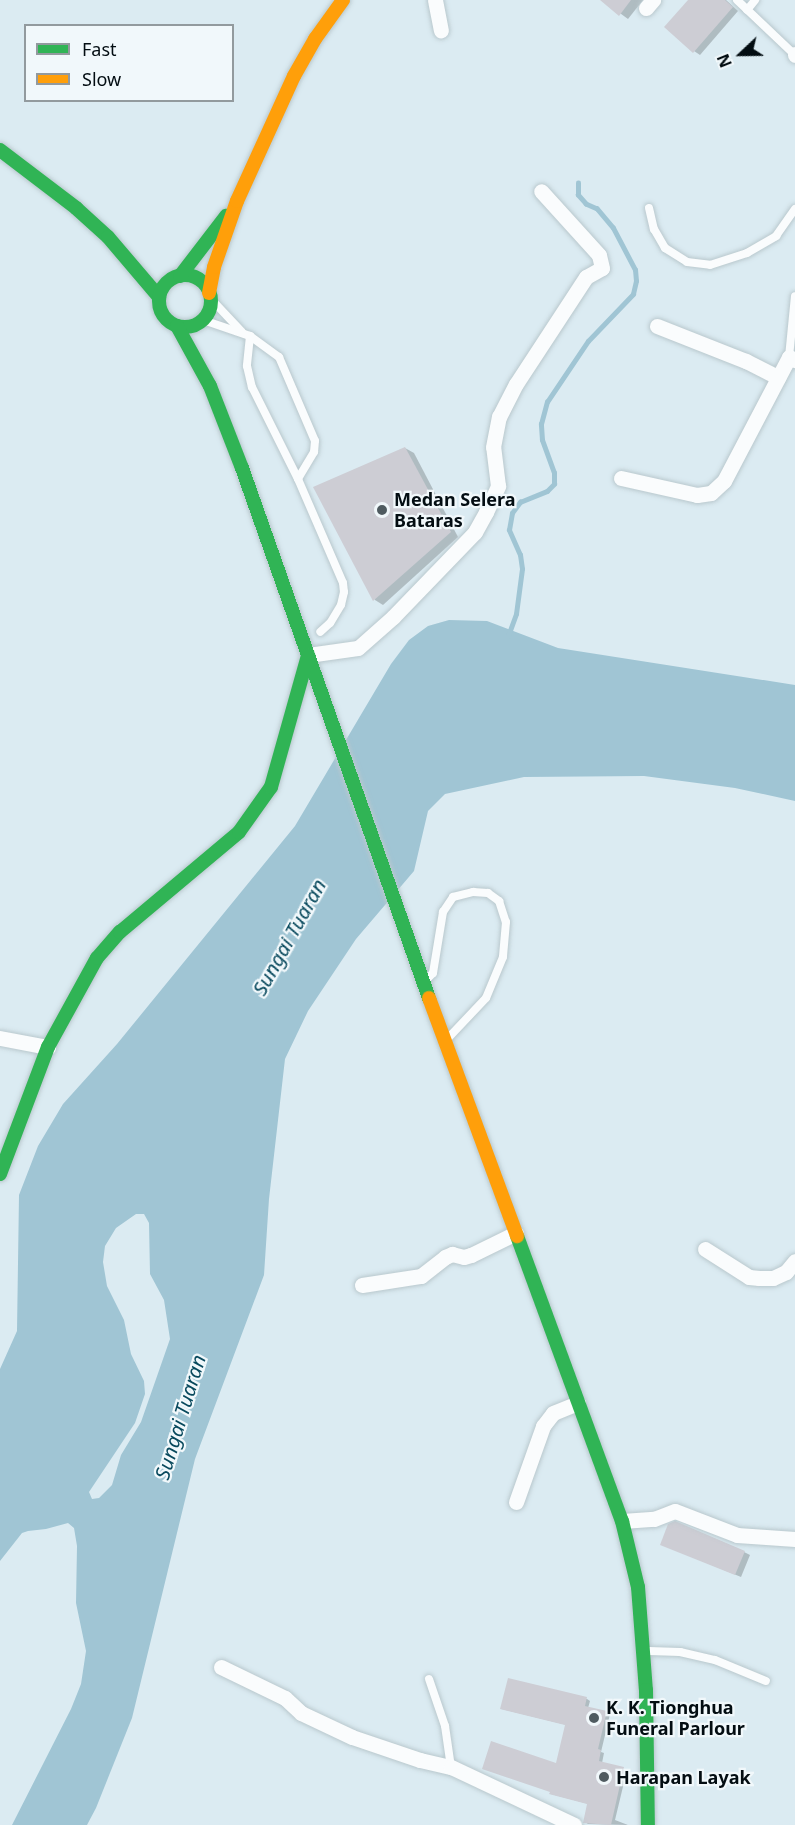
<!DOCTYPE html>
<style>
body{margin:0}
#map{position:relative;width:795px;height:1825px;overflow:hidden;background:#dbebf2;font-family:"Noto Sans",sans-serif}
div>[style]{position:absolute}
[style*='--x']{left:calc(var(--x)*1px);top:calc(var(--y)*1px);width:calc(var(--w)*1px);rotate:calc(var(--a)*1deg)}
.water>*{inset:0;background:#a0c5d4}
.shadow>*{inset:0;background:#0003}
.stream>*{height:4.5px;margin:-2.25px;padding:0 2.25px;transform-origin:2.25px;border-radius:2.25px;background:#a0c5d4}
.building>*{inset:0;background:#cdcdd4}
.roads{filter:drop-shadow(0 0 2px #b9c8cd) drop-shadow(0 0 2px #b9c8cd)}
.lane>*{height:8px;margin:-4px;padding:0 4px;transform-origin:4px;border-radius:4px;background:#fafcfd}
.street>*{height:15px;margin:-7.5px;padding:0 7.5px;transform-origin:7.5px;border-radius:7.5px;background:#fafcfd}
.fast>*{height:14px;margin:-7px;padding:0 7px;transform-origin:7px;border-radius:7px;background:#30b455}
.fast>.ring{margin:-7px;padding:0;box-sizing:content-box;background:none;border:14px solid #30b455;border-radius:50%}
.slow>*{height:14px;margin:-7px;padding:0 7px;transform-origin:7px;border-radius:7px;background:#ff9f0a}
.dots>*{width:16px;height:16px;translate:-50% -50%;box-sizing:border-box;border:3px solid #f1f8fb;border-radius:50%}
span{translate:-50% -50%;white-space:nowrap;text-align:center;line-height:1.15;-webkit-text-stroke:4.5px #f1f8fb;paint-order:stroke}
.poi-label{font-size:18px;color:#030d12;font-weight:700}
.left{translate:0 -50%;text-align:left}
.water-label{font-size:20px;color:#08495d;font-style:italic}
.legend{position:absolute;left:24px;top:24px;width:210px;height:78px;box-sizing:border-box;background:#f1f8fb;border:2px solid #929a9e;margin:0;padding:8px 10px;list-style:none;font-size:18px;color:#030d12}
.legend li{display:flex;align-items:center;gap:12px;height:30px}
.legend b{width:30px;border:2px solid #929a9e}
.north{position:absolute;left:711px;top:24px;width:60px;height:60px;-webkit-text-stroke:4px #f1f8fb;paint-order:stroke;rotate:248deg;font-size:16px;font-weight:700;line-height:24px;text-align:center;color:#030d12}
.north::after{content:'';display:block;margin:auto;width:21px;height:27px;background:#030d12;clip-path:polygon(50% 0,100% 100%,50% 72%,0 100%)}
</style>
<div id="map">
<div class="water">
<div style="clip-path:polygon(evenodd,449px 620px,487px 621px,558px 648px,795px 685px,795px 801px,735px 788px,644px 776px,524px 777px,445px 794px,428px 811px,414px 871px,356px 939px,308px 1011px,285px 1059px,269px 1199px,264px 1275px,195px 1459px,132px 1718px,96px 1808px,87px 1825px,12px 1825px,71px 1709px,81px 1684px,86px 1651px,76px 1603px,77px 1546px,74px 1528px,68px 1523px,46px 1529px,28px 1531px,22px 1533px,0 1561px,0 1369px,17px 1331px,19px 1195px,38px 1146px,63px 1104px,117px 1044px,295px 826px,391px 664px,409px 640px,428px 626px,449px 620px,136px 1214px,144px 1214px,149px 1223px,150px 1274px,164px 1300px,170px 1339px,141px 1422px,121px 1455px,112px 1485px,99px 1498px,92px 1499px,89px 1492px,135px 1423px,145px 1394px,144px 1381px,131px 1354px,124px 1320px,107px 1286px,103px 1262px,105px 1246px,116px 1228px,136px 1214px)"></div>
</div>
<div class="shadow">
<div style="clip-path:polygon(602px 0,643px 0,628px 19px)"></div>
<div style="clip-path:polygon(690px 0,726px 0,738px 11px,700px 55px,694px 51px)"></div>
<div style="clip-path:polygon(405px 448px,414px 453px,458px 537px,383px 605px,375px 600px,315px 488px)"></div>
<div style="clip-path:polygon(668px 1547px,744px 1552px,750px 1555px,741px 1577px)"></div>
<div style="clip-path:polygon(509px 1680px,587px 1699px,590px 1701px,588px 1708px,610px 1714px,601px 1752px,604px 1753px,602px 1763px,627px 1770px,615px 1820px,628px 1825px,588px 1824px,585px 1822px,589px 1804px,551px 1794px,567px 1725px,502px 1709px)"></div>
</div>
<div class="stream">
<div style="--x:508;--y:636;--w:23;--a:-70"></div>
<div style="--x:516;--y:614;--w:45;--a:-82.4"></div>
<div style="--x:522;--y:569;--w:14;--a:-98"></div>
<div style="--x:520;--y:555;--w:27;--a:-114"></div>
<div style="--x:509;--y:530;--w:17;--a:-80"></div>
<div style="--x:512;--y:513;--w:14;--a:-54"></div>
<div style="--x:520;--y:502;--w:29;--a:-22"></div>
<div style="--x:547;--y:491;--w:10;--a:-45"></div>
<div style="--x:554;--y:484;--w:11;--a:-90"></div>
<div style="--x:554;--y:473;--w:35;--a:-110"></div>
<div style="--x:542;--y:440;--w:16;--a:-94"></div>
<div style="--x:541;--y:424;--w:23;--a:-75"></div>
<div style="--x:547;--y:402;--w:73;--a:-56.1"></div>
<div style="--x:588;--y:341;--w:65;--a:-46.2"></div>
<div style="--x:633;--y:294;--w:13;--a:-77"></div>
<div style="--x:636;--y:281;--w:11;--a:-95"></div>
<div style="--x:635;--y:270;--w:47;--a:-117.6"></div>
<div style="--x:613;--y:228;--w:25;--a:-130"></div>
<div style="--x:597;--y:209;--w:12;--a:-156"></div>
<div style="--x:586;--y:204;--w:12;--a:-132"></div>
<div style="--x:578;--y:195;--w:12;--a:-90"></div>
</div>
<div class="building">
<div style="clip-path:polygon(600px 0,631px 0,619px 16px)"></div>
<div style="clip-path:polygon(688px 0,725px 0,733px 7px,693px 53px,664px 27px)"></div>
<div style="clip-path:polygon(405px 447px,451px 532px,373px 601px,313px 487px)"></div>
<div style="clip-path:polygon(675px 1521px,745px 1551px,735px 1575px,660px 1545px,668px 1524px)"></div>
<div style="clip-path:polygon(508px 1678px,587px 1697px,585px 1706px,607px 1711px,598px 1749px,601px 1750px,599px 1761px,624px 1767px,611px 1825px,583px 1823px,587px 1804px,549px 1794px,550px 1792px,482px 1769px,491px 1741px,556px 1763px,565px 1725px,500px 1709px)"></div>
</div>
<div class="roads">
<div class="lane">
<div style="--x:737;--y:0;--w:80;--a:43.5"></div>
<div style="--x:747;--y:10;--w:13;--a:-51"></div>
<div style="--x:649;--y:208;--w:22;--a:77"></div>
<div style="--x:654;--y:229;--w:22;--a:60"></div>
<div style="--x:665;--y:248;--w:26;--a:32"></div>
<div style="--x:687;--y:262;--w:23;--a:7"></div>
<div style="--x:710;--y:265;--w:39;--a:-18"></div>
<div style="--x:747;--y:253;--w:34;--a:-30"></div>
<div style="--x:776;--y:236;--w:33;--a:-55"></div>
<div style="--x:211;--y:299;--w:45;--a:46.8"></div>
<div style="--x:203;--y:320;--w:50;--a:18.8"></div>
<div style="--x:250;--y:336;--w:36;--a:36"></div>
<div style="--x:279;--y:357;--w:91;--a:66.8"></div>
<div style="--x:315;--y:441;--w:11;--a:95"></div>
<div style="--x:314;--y:452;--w:31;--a:121"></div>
<div style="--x:250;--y:336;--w:30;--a:96"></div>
<div style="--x:247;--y:366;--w:22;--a:77"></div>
<div style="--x:252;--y:387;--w:103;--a:63.4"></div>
<div style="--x:298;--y:479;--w:113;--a:66.6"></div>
<div style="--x:343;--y:583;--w:9;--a:84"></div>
<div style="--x:344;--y:592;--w:13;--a:103"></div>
<div style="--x:341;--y:605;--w:21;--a:121"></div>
<div style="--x:330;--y:623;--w:13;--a:138"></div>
<div style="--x:789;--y:357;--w:61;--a:-84.4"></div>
<div style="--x:427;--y:979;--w:8;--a:-45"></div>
<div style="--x:433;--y:973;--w:62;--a:-80.7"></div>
<div style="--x:443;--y:912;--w:18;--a:-56"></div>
<div style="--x:453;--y:897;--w:21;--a:-14"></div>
<div style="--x:473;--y:892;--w:15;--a:4"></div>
<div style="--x:488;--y:893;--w:14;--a:36"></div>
<div style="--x:499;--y:901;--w:22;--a:72"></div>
<div style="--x:506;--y:922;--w:35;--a:95"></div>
<div style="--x:503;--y:957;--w:44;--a:112.5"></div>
<div style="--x:486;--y:998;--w:55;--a:133.5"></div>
<div style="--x:649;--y:1651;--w:31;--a:2"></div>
<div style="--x:680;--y:1652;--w:36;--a:13"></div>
<div style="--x:715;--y:1660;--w:55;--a:22.4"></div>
<div style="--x:429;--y:1679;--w:50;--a:71.2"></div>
<div style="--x:445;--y:1726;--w:41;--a:81.7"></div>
</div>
<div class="street">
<div style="--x:435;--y:0;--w:31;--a:79"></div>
<div style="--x:646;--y:8;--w:11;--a:-49"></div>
<div style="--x:795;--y:54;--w:1;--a:90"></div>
<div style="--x:657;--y:326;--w:96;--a:21.5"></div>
<div style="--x:746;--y:361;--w:36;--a:27"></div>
<div style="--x:621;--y:478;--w:78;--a:12.6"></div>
<div style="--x:697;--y:495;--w:14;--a:-8"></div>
<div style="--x:711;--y:493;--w:18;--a:-43"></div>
<div style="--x:724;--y:481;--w:140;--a:-62.3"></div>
<div style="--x:789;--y:357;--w:7;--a:27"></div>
<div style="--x:308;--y:655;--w:50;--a:-8"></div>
<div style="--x:358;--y:648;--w:47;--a:-41.5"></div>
<div style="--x:393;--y:617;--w:118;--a:-46"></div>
<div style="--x:475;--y:532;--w:23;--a:-61"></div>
<div style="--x:486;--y:512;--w:29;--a:-65"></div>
<div style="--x:498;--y:486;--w:39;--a:-97"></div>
<div style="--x:493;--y:447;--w:31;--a:-79"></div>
<div style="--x:499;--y:417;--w:37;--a:-63"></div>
<div style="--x:516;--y:384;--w:128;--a:-56.8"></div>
<div style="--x:586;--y:277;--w:18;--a:-29"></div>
<div style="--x:602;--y:268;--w:13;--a:-103"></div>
<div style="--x:599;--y:255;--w:86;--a:-132.2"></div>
<div style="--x:0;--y:1038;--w:49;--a:10.6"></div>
<div style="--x:705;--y:1249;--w:52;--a:32.5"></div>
<div style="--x:749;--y:1277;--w:10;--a:6"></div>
<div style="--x:759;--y:1278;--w:14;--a:0"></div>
<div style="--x:773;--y:1278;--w:14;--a:-25"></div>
<div style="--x:786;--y:1272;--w:14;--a:-51"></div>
<div style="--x:362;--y:1285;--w:60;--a:-8.7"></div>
<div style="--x:421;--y:1276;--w:31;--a:-38"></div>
<div style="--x:445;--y:1257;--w:8;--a:-23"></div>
<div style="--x:452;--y:1254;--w:12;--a:14"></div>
<div style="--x:464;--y:1257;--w:7;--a:-16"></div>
<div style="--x:471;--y:1255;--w:50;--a:-26.1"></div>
<div style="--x:516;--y:1502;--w:81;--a:-70.4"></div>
<div style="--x:543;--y:1426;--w:16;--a:-52"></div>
<div style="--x:553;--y:1413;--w:27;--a:-22"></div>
<div style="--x:622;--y:1521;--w:32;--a:-4"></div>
<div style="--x:654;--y:1519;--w:22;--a:-21"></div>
<div style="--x:675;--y:1511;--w:66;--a:21.2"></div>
<div style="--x:737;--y:1535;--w:58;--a:3.9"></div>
<div style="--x:221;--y:1667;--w:71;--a:25.8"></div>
<div style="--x:285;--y:1698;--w:22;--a:43"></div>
<div style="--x:301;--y:1713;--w:56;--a:25.2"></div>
<div style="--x:352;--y:1737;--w:72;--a:18.7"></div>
<div style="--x:420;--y:1760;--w:32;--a:13"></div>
<div style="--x:451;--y:1767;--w:136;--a:25.2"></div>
</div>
<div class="fast">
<div style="--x:0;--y:150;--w:96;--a:37.3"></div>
<div style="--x:76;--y:208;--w:43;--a:42.2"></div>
<div style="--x:108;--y:237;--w:79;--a:49.6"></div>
<div class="ring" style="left:159px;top:275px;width:38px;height:38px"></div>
<div style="--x:180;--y:276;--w:76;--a:-52.5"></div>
<div style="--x:177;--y:326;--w:68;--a:61.2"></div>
<div style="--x:210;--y:386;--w:88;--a:68.7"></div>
<div style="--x:242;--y:468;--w:562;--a:70.57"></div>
<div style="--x:0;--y:1174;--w:136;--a:-69.3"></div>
<div style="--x:48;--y:1047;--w:102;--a:-61.2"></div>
<div style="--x:97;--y:958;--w:35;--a:-49"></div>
<div style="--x:120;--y:932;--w:155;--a:-40"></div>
<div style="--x:239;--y:832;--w:55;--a:-54.6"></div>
<div style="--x:271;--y:787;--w:137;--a:-74.3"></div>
<div style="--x:517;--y:1236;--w:304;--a:69.8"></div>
<div style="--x:622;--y:1521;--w:68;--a:76.4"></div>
<div style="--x:638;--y:1587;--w:103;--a:85.6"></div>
<div style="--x:646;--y:1690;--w:135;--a:89.2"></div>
</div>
<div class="slow">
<div style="--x:209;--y:293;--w:26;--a:-79"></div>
<div style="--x:214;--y:267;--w:70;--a:-70.8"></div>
<div style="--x:237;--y:201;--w:137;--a:-65.5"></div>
<div style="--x:294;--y:76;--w:43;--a:-60.4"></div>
<div style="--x:315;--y:39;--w:48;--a:-54.3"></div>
<div style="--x:429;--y:998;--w:254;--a:69.7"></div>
</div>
</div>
<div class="dots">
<div style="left:382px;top:510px;background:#4f5b60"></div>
<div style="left:594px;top:1718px;background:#4f5b60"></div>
<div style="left:604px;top:1777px;background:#4f5b60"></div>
</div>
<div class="poi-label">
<span class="left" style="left:394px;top:510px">Medan Selera<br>Bataras</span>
<span class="left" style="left:606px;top:1718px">K. K. Tionghua<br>Funeral Parlour</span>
<span class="left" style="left:616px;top:1777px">Harapan Layak</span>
</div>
<div class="water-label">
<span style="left:289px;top:937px;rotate:-61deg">Sungai Tuaran</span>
<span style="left:180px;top:1417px;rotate:-73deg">Sungai Tuaran</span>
</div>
<ul class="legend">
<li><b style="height:8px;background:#30b455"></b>Fast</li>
<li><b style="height:8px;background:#ff9f0a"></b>Slow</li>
</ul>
<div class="north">N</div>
</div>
